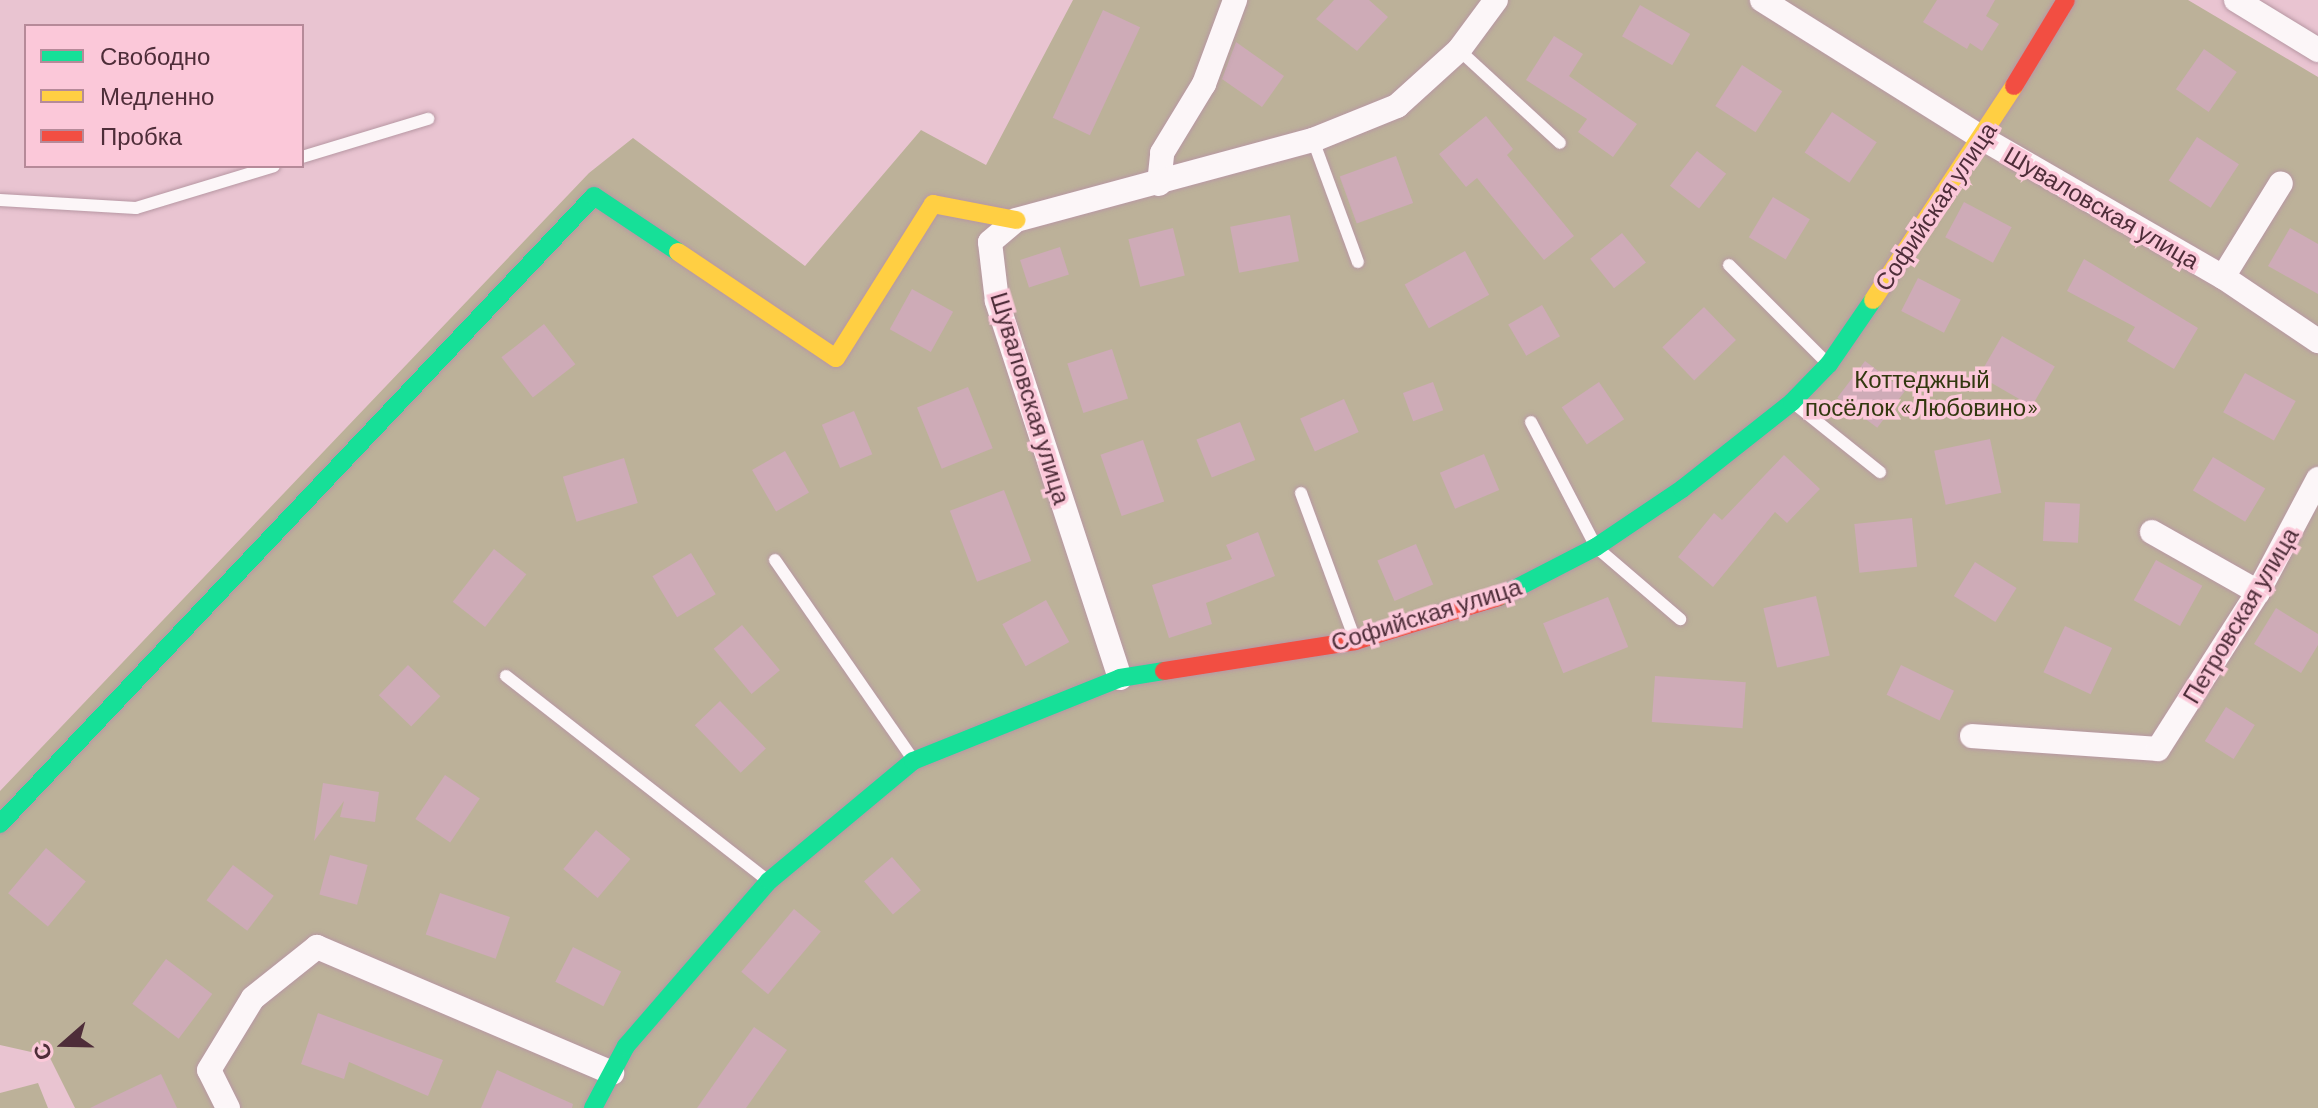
<!DOCTYPE html>
<meta charset="utf-8">
<style>
body{margin:0}
#map{position:relative;width:2318px;height:1108px;overflow:hidden;background:#e9c4d1;font-family:Barlow,sans-serif}
div>[style]{position:absolute}
[style*='--x']{left:calc(var(--x)*1px);top:calc(var(--y)*1px);width:calc(var(--w)*1px);rotate:calc(var(--a)*1deg)}
.green>*{inset:0;background:#bcb199}
.building>*{inset:0;background:#ceabb7;transform-origin:0 0}
.roads{filter:drop-shadow(0 0 2px #b797a3) drop-shadow(0 0 2px #b797a3)}
.lane>*{height:12px;margin:-6px;padding:0 6px;transform-origin:6px;border-radius:6px;background:#fcf6f8}
.street>*{height:24px;margin:-12px;padding:0 12px;transform-origin:12px;border-radius:12px;background:#fcf6f8}
.fast>*{height:18px;margin:-9px;padding:0 9px;transform-origin:9px;border-radius:9px;background:#16e098}
.slow>*{height:18px;margin:-9px;padding:0 9px;transform-origin:9px;border-radius:9px;background:#ffcf43}
.jam>*{height:18px;margin:-9px;padding:0 9px;transform-origin:9px;border-radius:9px;background:#f24e42}
span{translate:-50% -50%;white-space:nowrap;text-align:center;line-height:1.15;-webkit-text-stroke:7px #fbc8d9;paint-order:stroke}
.street-label{font-size:24px;color:#4e2d39}
.park-label{font-size:24px;color:#32380f}
.legend{position:absolute;left:24px;top:24px;width:280px;height:144px;box-sizing:border-box;background:#fbc8d9;border:2px solid #b68a99;margin:0;padding:10px 14px;list-style:none;font-size:24px;color:#4e2d39}
.legend li{display:flex;align-items:center;gap:16px;height:40px}
.legend b{width:40px;border:2px solid #b68a99}
.north{position:absolute;left:24px;top:1004px;width:80px;height:80px;-webkit-text-stroke:6px #fbc8d9;paint-order:stroke;rotate:250deg;font-size:22px;font-weight:700;line-height:32px;text-align:center;color:#4e2d39}
.north::after{content:'';display:block;margin:auto;width:28px;height:36px;background:#4e2d39;clip-path:polygon(50% 0,100% 100%,50% 72%,0 100%)}
</style>
<div id="map">
<div class="green">
<div style="clip-path:polygon(1073px 0,2188px 0,2318px 77px,2318px 1108px,75px 1108px,49px 1056px,0 1045px,0 791px,589px 173px,633px 138px,805px 266px,921px 130px,986px 165px)"></div>
<div style="clip-path:polygon(38px 1083px,48px 1108px,0 1108px,0 1093px)"></div>
</div>
<div class="building">
<div style="clip-path:polygon(1334px 0,1369px 0,1388px 17px,1357px 51px,1316px 19px)"></div>
<div style="clip-path:polygon(1937px 0,1995px 0,1986px 16px,1999px 24px,1982px 51px,1970px 43px,1967px 49px,1923px 22px)"></div>
<div style="left:1640px;top:5px;width:58px;height:36px;rotate:30deg"></div>
<div style="left:1103px;top:10px;width:41px;height:119px;rotate:25deg"></div>
<div style="clip-path:polygon(1554px 36px,1583px 54px,1569px 76px,1637px 124px,1613px 157px,1578px 132px,1587px 119px,1526px 80px)"></div>
<div style="clip-path:polygon(1236px 42px,1284px 76px,1262px 107px,1222px 79px)"></div>
<div style="left:2204px;top:49px;width:40px;height:49px;rotate:35deg"></div>
<div style="left:1742px;top:65px;width:48px;height:49px;rotate:33deg"></div>
<div style="left:1832px;top:112px;width:54px;height:49px;rotate:34deg"></div>
<div style="clip-path:polygon(1486px 116px,1513px 149px,1507px 155px,1574px 236px,1544px 260px,1477px 178px,1466px 187px,1439px 154px)"></div>
<div style="left:2197px;top:137px;width:50px;height:52px;rotate:33deg"></div>
<div style="left:1697px;top:151px;width:37px;height:44px;rotate:38deg"></div>
<div style="left:1396px;top:156px;width:50px;height:60px;rotate:70deg"></div>
<div style="left:1773px;top:197px;width:43px;height:47px;rotate:31deg"></div>
<div style="left:1964px;top:202px;width:54px;height:40px;rotate:28deg"></div>
<div style="left:1290px;top:215px;width:47px;height:61px;rotate:79deg"></div>
<div style="left:1173px;top:228px;width:49px;height:46px;rotate:76deg"></div>
<div style="clip-path:polygon(2290px 228px,2318px 244px,2318px 294px,2268px 266px)"></div>
<div style="left:1622px;top:233px;width:38px;height:41px;rotate:51deg"></div>
<div style="left:1060px;top:247px;width:29px;height:42px;rotate:72deg"></div>
<div style="left:1465px;top:251px;width:50px;height:69px;rotate:61deg"></div>
<div style="clip-path:polygon(2084px 259px,2198px 328px,2174px 369px,2127px 341px,2135px 327px,2067px 291px)"></div>
<div style="left:1918px;top:278px;width:48px;height:37px;rotate:27deg"></div>
<div style="left:912px;top:289px;width:47px;height:46px;rotate:29deg"></div>
<div style="left:1542px;top:305px;width:36px;height:39px;rotate:60deg"></div>
<div style="left:1704px;top:307px;width:46px;height:58px;rotate:46deg"></div>
<div style="left:544px;top:324px;width:51px;height:54px;rotate:52deg"></div>
<div style="left:2002px;top:336px;width:61px;height:46px;rotate:30deg"></div>
<div style="left:1112px;top:349px;width:52px;height:47px;rotate:72deg"></div>
<div style="left:1865px;top:361px;width:50px;height:46px;rotate:37deg"></div>
<div style="left:2245px;top:373px;width:58px;height:45px;rotate:29deg"></div>
<div style="left:1433px;top:382px;width:30px;height:32px;rotate:70deg"></div>
<div style="left:1599px;top:382px;width:45px;height:45px;rotate:56deg"></div>
<div style="left:968px;top:387px;width:66px;height:55px;rotate:68deg"></div>
<div style="left:1344px;top:399px;width:36px;height:48px;rotate:66deg"></div>
<div style="left:854px;top:411px;width:47px;height:35px;rotate:67deg"></div>
<div style="left:1240px;top:422px;width:41px;height:47px;rotate:68deg"></div>
<div style="left:1990px;top:439px;width:55px;height:57px;rotate:78deg"></div>
<div style="left:1143px;top:440px;width:65px;height:45px;rotate:71deg"></div>
<div style="left:785px;top:451px;width:48px;height:38px;rotate:60deg"></div>
<div style="left:1484px;top:454px;width:39px;height:48px;rotate:67deg"></div>
<div style="clip-path:polygon(1784px 455px,1820px 489px,1787px 523px,1775px 512px,1713px 587px,1678px 557px,1714px 513px,1722px 520px)"></div>
<div style="left:2213px;top:457px;width:61px;height:39px;rotate:31deg"></div>
<div style="left:624px;top:458px;width:47px;height:64px;rotate:73deg"></div>
<div style="left:1004px;top:490px;width:76px;height:58px;rotate:69deg"></div>
<div style="left:2045px;top:502px;width:35px;height:39px;rotate:3deg"></div>
<div style="left:1912px;top:518px;width:49px;height:58px;rotate:84deg"></div>
<div style="clip-path:polygon(1258px 532px,1275px 576px,1206px 603px,1212px 624px,1169px 638px,1152px 585px,1232px 559px,1226px 545px)"></div>
<div style="left:1416px;top:544px;width:44px;height:42px;rotate:67deg"></div>
<div style="left:494px;top:549px;width:41px;height:67px;rotate:38deg"></div>
<div style="left:691px;top:553px;width:48px;height:45px;rotate:59deg"></div>
<div style="left:2156px;top:560px;width:53px;height:46px;rotate:29deg"></div>
<div style="left:1975px;top:562px;width:49px;height:40px;rotate:32deg"></div>
<div style="left:1816px;top:596px;width:61px;height:54px;rotate:77deg"></div>
<div style="left:1608px;top:597px;width:54px;height:70px;rotate:68deg"></div>
<div style="left:1046px;top:600px;width:48px;height:50px;rotate:61deg"></div>
<div style="clip-path:polygon(2276px 608px,2318px 634px,2318px 645px,2301px 673px,2254px 644px)"></div>
<div style="left:742px;top:625px;width:59px;height:37px;rotate:50deg"></div>
<div style="left:2065px;top:626px;width:52px;height:51px;rotate:25deg"></div>
<div style="left:408px;top:665px;width:45px;height:42px;rotate:44deg"></div>
<div style="left:1901px;top:665px;width:59px;height:33px;rotate:26deg"></div>
<div style="left:1655px;top:676px;width:91px;height:46px;rotate:4deg"></div>
<div style="left:720px;top:701px;width:66px;height:35px;rotate:46deg"></div>
<div style="left:2226px;top:707px;width:34px;height:40px;rotate:32deg"></div>
<div style="left:445px;top:775px;width:42px;height:53px;rotate:34deg"></div>
<div style="clip-path:polygon(323px 783px,379px 792px,375px 822px,340px 817px,344px 801px,314px 841px)"></div>
<div style="left:596px;top:830px;width:45px;height:51px;rotate:40deg"></div>
<div style="left:46px;top:848px;width:52px;height:59px;rotate:40deg"></div>
<div style="left:330px;top:855px;width:39px;height:41px;rotate:15deg"></div>
<div style="left:892px;top:857px;width:44px;height:37px;rotate:49deg"></div>
<div style="left:233px;top:865px;width:51px;height:44px;rotate:37deg"></div>
<div style="left:440px;top:893px;width:74px;height:44px;rotate:19deg"></div>
<div style="left:794px;top:909px;width:35px;height:82px;rotate:40deg"></div>
<div style="left:573px;top:947px;width:54px;height:39px;rotate:27deg"></div>
<div style="left:166px;top:959px;width:58px;height:56px;rotate:37deg"></div>
<div style="clip-path:polygon(318px 1013px,443px 1060px,428px 1096px,349px 1062px,344px 1079px,301px 1064px)"></div>
<div style="clip-path:polygon(754px 1027px,787px 1050px,746px 1108px,697px 1108px)"></div>
<div style="clip-path:polygon(497px 1070px,573px 1104px,572px 1108px,481px 1108px)"></div>
<div style="clip-path:polygon(161px 1074px,177px 1108px,90px 1108px)"></div>
</div>
<div class="roads">
<div class="lane">
<div style="--x:1459;--y:50;--w:137;--a:42.6"></div>
<div style="--x:1313;--y:140;--w:130;--a:69.8"></div>
<div style="--x:302;--y:157;--w:132;--a:-16.8"></div>
<div style="--x:0;--y:200;--w:136;--a:3.4"></div>
<div style="--x:136;--y:208;--w:144;--a:-16.9"></div>
<div style="--x:1729;--y:265;--w:137;--a:45"></div>
<div style="--x:1795;--y:404;--w:109;--a:38.7"></div>
<div style="--x:1531;--y:422;--w:141;--a:62.5"></div>
<div style="--x:1596;--y:547;--w:111;--a:40.6"></div>
<div style="--x:1301;--y:493;--w:153;--a:69.8"></div>
<div style="--x:775;--y:560;--w:241;--a:55.3"></div>
<div style="--x:506;--y:676;--w:328;--a:38"></div>
</div>
<div class="street">
<div style="--x:1762;--y:0;--w:260;--a:32.1"></div>
<div style="--x:1982;--y:138;--w:278;--a:30"></div>
<div style="--x:2223;--y:277;--w:115;--a:34"></div>
<div style="--x:2236;--y:0;--w:96;--a:31.4"></div>
<div style="--x:1159;--y:184;--w:31;--a:-84"></div>
<div style="--x:1162;--y:153;--w:81;--a:-58.7"></div>
<div style="--x:1204;--y:84;--w:90;--a:-69.7"></div>
<div style="--x:2223;--y:277;--w:110;--a:-58.3"></div>
<div style="--x:2152;--y:532;--w:122;--a:29.5"></div>
<div style="--x:1120;--y:678;--w:397;--a:-108.1"></div>
<div style="--x:997;--y:301;--w:59;--a:-96.8"></div>
<div style="--x:990;--y:242;--w:34;--a:-40"></div>
<div style="--x:1016;--y:220;--w:308;--a:-15.1"></div>
<div style="--x:1313;--y:140;--w:91;--a:-22"></div>
<div style="--x:1397;--y:106;--w:84;--a:-42.1"></div>
<div style="--x:1459;--y:50;--w:62;--a:-53.5"></div>
<div style="--x:1972;--y:736;--w:186;--a:4"></div>
<div style="--x:2158;--y:749;--w:186;--a:-57.5"></div>
<div style="--x:2258;--y:592;--w:128;--a:-62"></div>
<div style="--x:228;--y:1108;--w:42;--a:-116.6"></div>
<div style="--x:209;--y:1070;--w:84;--a:-58.6"></div>
<div style="--x:253;--y:998;--w:82;--a:-38.6"></div>
<div style="--x:317;--y:947;--w:321;--a:23.1"></div>
</div>
<div class="fast">
<div style="--x:1499;--y:597;--w:109;--a:-27.3"></div>
<div style="--x:1596;--y:547;--w:104;--a:-34"></div>
<div style="--x:1682;--y:489;--w:140;--a:-38.3"></div>
<div style="--x:1792;--y:402;--w:53;--a:-45.8"></div>
<div style="--x:1829;--y:364;--w:78;--a:-55.5"></div>
<div style="--x:0;--y:824;--w:864;--a:-46.59"></div>
<div style="--x:594;--y:196;--w:101;--a:33.7"></div>
<div style="--x:593;--y:1108;--w:70;--a:-62"></div>
<div style="--x:626;--y:1046;--w:218;--a:-49.1"></div>
<div style="--x:769;--y:881;--w:187;--a:-39.8"></div>
<div style="--x:913;--y:761;--w:223;--a:-21.8"></div>
<div style="--x:1120;--y:678;--w:45;--a:-9"></div>
</div>
<div class="slow">
<div style="--x:678;--y:252;--w:190;--a:33.9"></div>
<div style="--x:836;--y:358;--w:182;--a:-57.8"></div>
<div style="--x:933;--y:204;--w:85;--a:10.9"></div>
<div style="--x:1873;--y:300;--w:256;--a:-56.6"></div>
</div>
<div class="jam">
<div style="--x:2014;--y:86;--w:100;--a:-58.8"></div>
<div style="--x:1164;--y:671;--w:193;--a:-8.9"></div>
<div style="--x:1355;--y:641;--w:151;--a:-17"></div>
</div>
</div>
<div class="street-label">
<span style="left:1935px;top:206px;rotate:-56deg">Софийская улица</span>
<span style="left:2102px;top:207px;rotate:30deg">Шуваловская улица</span>
<span style="left:1031px;top:398px;rotate:73deg">Шуваловская улица</span>
<span style="left:1426px;top:614px;rotate:-17deg">Софийская улица</span>
<span style="left:2240px;top:615px;rotate:-59deg">Петровская улица</span>
</div>
<div class="park-label">
<span style="left:1922px;top:393px">Коттеджный<br>посёлок «Любовино»</span>
</div>
<ul class="legend">
<li><b style="height:10px;background:#16e098"></b>Свободно</li>
<li><b style="height:10px;background:#ffcf43"></b>Медленно</li>
<li><b style="height:10px;background:#f24e42"></b>Пробка</li>
</ul>
<div class="north">С</div>
</div>
